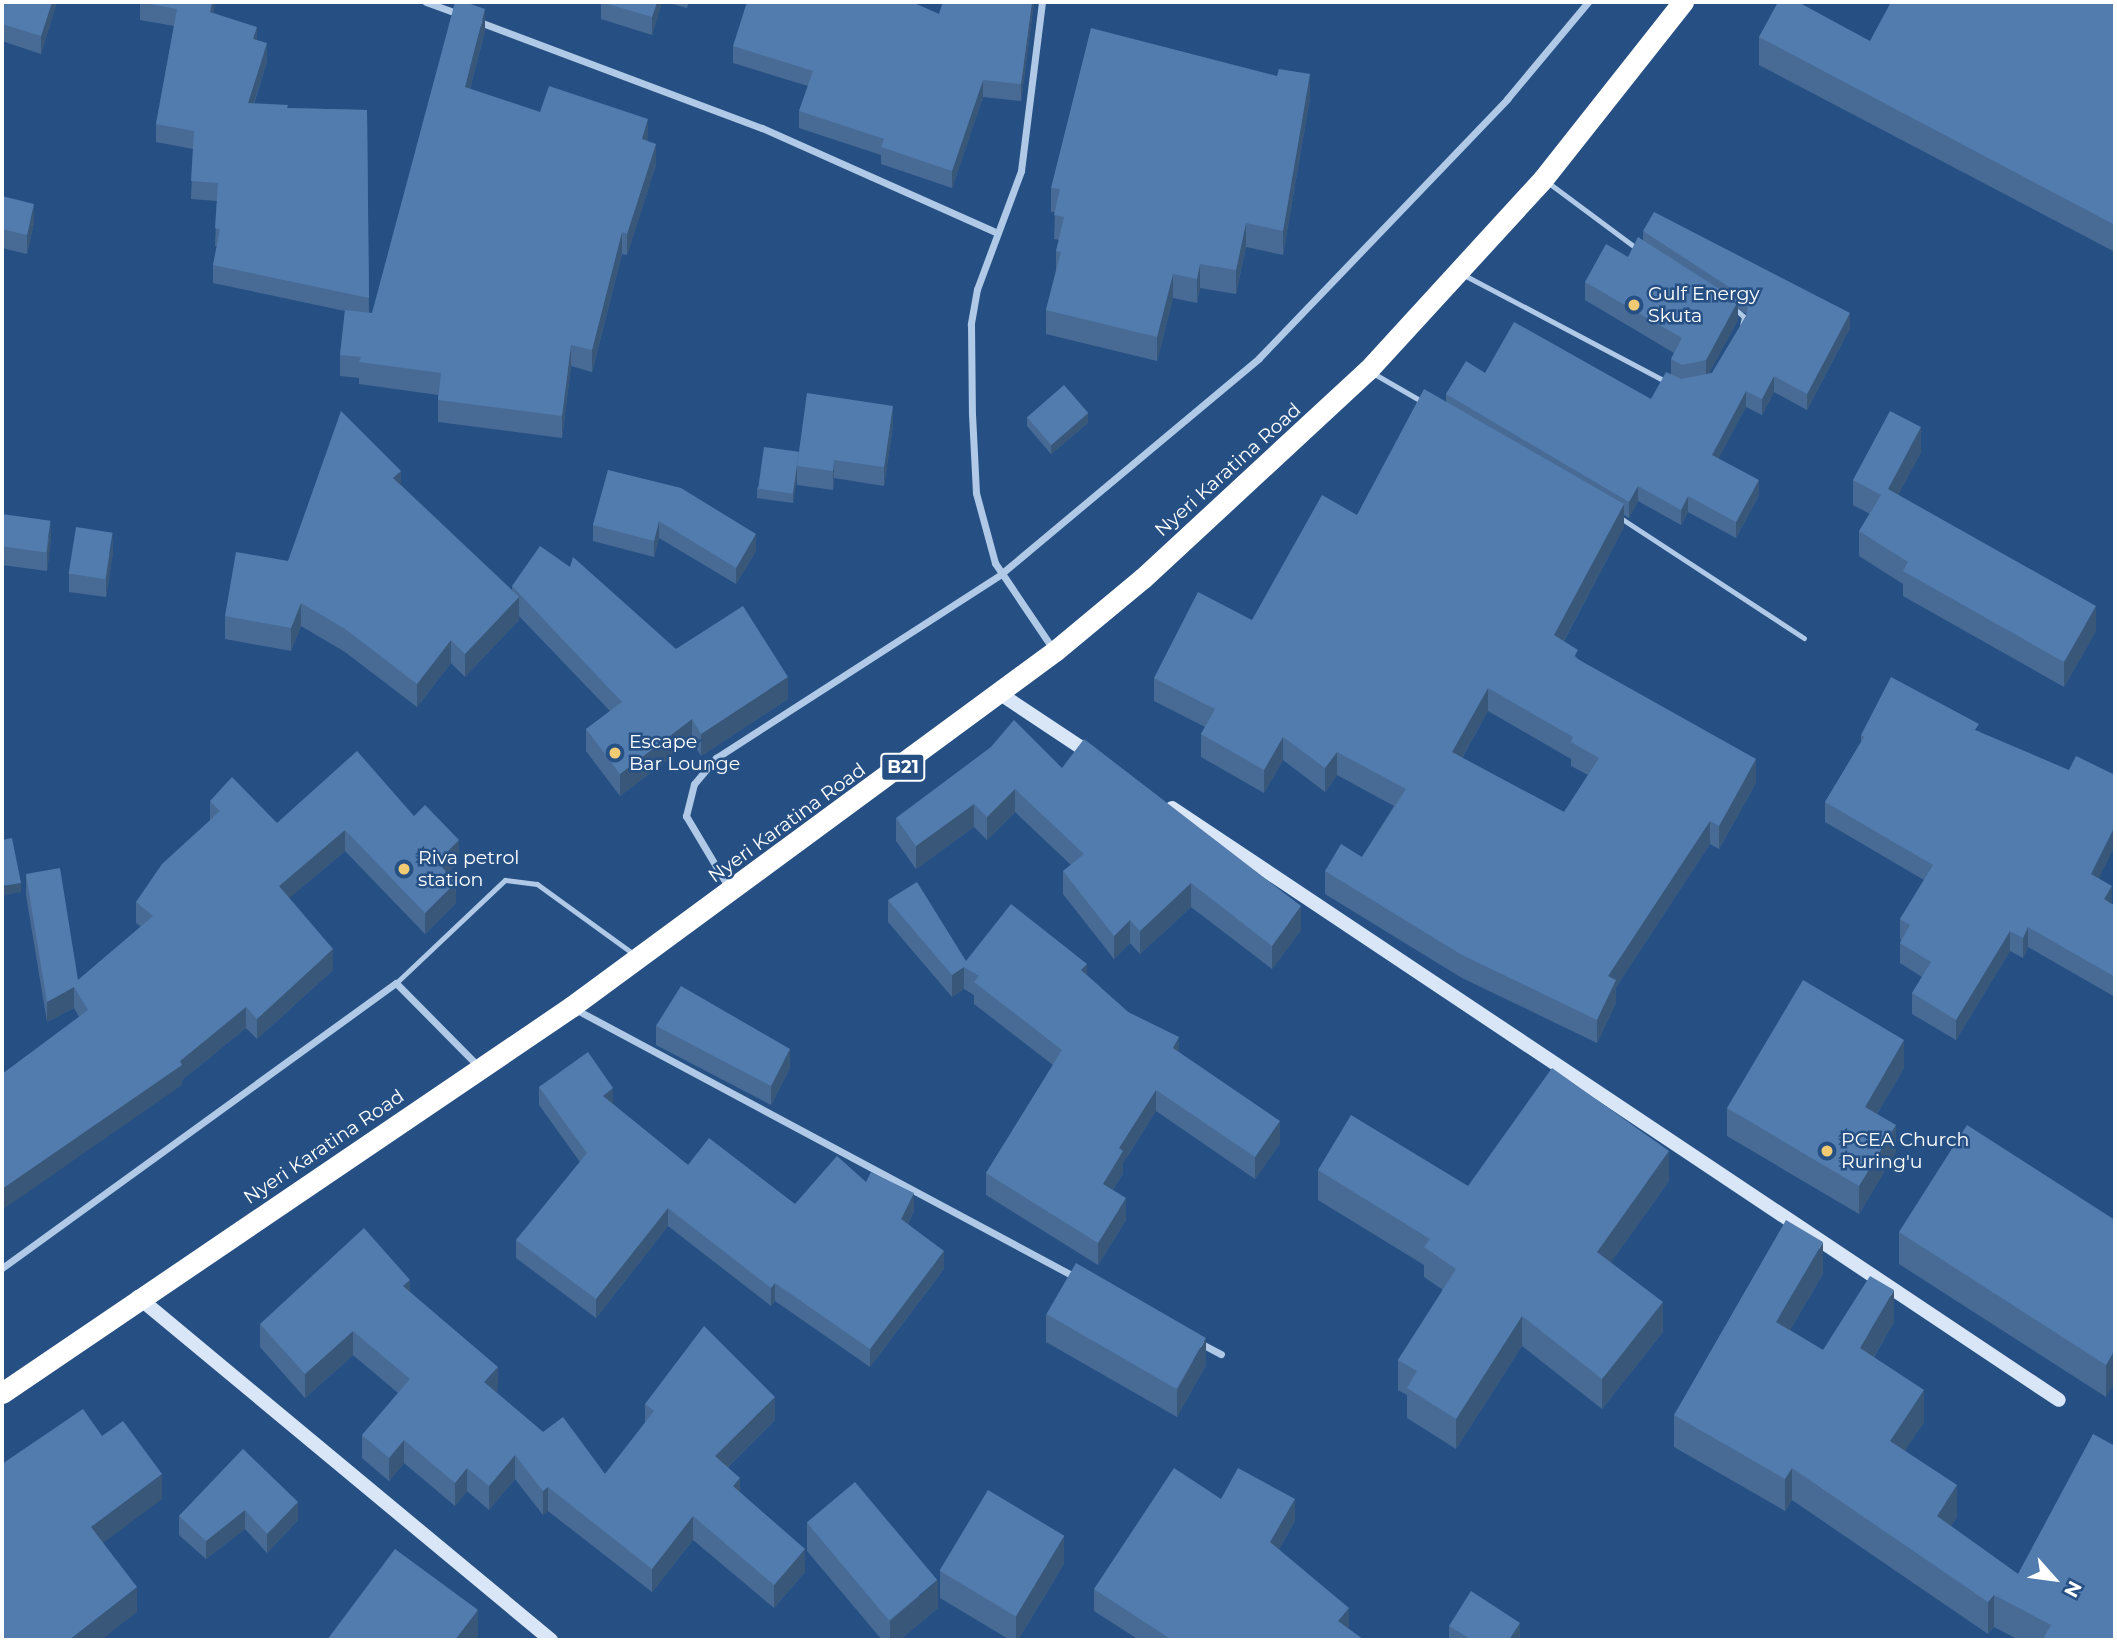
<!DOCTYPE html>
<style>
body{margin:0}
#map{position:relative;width:2117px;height:1642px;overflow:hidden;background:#265084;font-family:Montserrat,sans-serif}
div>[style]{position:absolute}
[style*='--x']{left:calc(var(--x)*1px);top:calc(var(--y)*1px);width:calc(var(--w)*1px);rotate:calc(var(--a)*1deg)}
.lane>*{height:5px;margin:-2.5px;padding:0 2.5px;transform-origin:2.5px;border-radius:2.5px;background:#afc9e7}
.street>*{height:7px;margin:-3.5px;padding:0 3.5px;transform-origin:3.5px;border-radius:3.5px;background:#afc9e7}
.secondary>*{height:14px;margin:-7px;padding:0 7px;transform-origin:7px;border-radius:7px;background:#d9e6f7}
.highway>*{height:21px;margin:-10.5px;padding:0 10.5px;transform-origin:10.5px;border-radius:10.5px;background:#fff}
.wall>*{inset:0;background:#476b95}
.shaded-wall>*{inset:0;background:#395779}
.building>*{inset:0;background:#527cad;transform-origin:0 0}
.dots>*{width:19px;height:19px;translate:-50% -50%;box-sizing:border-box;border:4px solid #265084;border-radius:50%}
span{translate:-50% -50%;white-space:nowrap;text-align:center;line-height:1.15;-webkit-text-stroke:5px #265084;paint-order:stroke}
.shield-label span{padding:2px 5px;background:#265084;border:2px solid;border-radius:5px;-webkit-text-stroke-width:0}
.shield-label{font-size:18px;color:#fff;font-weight:700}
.poi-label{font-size:19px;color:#fff}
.left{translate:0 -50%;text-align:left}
.street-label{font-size:19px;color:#fff}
.frame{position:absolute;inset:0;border:4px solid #fff;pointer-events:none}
.north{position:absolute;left:2019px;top:1544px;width:70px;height:70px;-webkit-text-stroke:5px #265084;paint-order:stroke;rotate:118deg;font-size:19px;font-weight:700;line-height:28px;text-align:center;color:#fff}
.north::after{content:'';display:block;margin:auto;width:24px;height:32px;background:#fff;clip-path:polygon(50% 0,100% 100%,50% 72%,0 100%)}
</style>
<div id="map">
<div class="lane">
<div style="--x:1546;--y:181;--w:116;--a:36.6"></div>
<div style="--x:1462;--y:274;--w:232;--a:27.8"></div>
<div style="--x:1734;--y:308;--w:13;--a:42"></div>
<div style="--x:1744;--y:317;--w:9;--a:103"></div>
<div style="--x:1371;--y:372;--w:60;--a:30"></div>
<div style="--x:1619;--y:517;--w:221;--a:33.2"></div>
<div style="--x:396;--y:983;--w:150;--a:-43.4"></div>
<div style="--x:505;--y:880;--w:32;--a:7"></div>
<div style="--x:537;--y:884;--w:121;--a:35.9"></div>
</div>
<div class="street">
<div style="--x:426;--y:2;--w:35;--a:20"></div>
<div style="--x:1042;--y:2;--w:170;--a:97.1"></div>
<div style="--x:1021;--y:171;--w:126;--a:110.4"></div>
<div style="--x:977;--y:289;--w:36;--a:100"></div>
<div style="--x:971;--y:324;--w:90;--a:89.4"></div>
<div style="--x:972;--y:414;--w:79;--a:87.1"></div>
<div style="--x:976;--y:493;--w:73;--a:74.8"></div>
<div style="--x:995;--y:563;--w:104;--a:56"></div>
<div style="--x:477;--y:21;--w:304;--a:20.6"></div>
<div style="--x:762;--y:128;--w:258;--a:24"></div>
<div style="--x:729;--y:888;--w:84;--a:-120.8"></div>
<div style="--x:686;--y:816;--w:33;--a:-76"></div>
<div style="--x:694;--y:784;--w:34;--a:-50"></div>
<div style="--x:716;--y:758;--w:339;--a:-32.8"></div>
<div style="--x:1001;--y:574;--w:336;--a:-39.9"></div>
<div style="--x:1259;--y:358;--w:359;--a:-46.2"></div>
<div style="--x:1507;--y:99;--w:126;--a:-50.1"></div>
<div style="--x:575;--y:1009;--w:570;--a:28.18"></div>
<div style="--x:2;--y:1268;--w:486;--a:-35.9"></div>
<div style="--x:396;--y:983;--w:117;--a:45.3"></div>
<div style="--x:1198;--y:1342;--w:26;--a:28"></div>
</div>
<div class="secondary">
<div style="--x:999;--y:693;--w:114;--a:33.6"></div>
<div style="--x:1172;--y:808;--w:1066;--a:33.72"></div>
<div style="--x:138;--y:1297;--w:537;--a:39.71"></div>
</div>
<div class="highway">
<div style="--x:2;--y:1393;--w:688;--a:-34.15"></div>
<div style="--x:571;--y:1007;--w:601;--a:-36.34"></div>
<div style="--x:1055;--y:651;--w:114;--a:-39.7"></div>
<div style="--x:1143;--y:578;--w:306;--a:-42.8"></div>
<div style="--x:1368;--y:370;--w:259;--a:-47.5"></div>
<div style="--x:1543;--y:179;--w:226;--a:-51.7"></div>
</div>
<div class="wall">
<div style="clip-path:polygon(2px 2px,57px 2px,41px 54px,2px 41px)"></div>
<div style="clip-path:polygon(140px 2px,215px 2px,213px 13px,257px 40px,267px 61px,254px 104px,287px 108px,367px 110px,369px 313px,372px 313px,485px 31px,470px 89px,540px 112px,648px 141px,656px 165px,627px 255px,622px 254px,592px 372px,571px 366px,562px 438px,438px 422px,438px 395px,359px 384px,359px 378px,340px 376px,340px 355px,345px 311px,213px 283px,213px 265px,217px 246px,215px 246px,217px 201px,191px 199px,193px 149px,156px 142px,156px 124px,174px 26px,140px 20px)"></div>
<div style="clip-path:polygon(601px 2px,662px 2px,652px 35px,601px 19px)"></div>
<div style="clip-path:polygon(665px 2px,689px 2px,687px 8px)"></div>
<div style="clip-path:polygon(943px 2px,1034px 2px,1021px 101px,983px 97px,952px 188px,881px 164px,881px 155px,799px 128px,799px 111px,808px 86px,733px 63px,733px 46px,939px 14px)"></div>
<div style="clip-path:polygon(2115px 2px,2115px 252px,1759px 65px,1759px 37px,1870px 41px)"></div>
<div style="clip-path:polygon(1310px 98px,1283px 255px,1246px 247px,1236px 294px,1200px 288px,1197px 303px,1173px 298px,1157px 361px,1046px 334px,1046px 310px,1056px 270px,1056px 251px,1059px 240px,1054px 239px,1055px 212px,1051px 212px,1051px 188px)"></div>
<div style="clip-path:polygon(2px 196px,34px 222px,27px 254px,2px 248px)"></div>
<div style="clip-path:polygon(evenodd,1643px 231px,1850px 328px,1807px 410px,1774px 392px,1762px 415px,1746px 407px,1718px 458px,1759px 495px,1736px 538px,1688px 512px,1681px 525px,1638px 501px,1629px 518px,1624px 515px,1624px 527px,1564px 641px,1578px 659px,1756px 783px,1719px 849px,1710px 844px,1616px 987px,1616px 1003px,1597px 1043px,1462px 978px,1325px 894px,1325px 871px,1362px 857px,1394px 806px,1337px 775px,1325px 792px,1283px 760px,1264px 793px,1201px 757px,1201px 734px,1205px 727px,1154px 701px,1154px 678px,1252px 620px,1357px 515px,1446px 402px,1446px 394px,1485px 373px,1651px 399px,1671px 374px,1671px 359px,1674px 353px,1585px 300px,1585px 282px,1628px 257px,1643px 240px,1643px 231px,1738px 309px,1747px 314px,1746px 316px,1712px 373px,1709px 373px,1738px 320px,1738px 309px,1643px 231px,1488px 711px,1571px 759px,1571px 766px,1588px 775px,1564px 812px,1462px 758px,1488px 711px)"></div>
<div style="clip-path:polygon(1027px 417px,1088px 423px,1051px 454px,1027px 426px)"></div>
<div style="clip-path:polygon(893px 425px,884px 486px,834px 478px,833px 490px,797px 485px,797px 477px,793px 503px,757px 498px,757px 488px,799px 452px)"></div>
<div style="clip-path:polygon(1921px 452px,1898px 495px,2096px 631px,2064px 687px,1903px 596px,1903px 584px,1859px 556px,1859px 531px,1870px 514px,1853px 505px,1853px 480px)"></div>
<div style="clip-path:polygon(608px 470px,756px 551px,736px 584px,659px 538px,654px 557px,593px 541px,593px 525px)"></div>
<div style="clip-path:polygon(401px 485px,512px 590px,512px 586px,676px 649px,788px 699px,701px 756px,692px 741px,620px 796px,586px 751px,586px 729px,610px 711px,519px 616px,519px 620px,465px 677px,451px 663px,417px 707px,345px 652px,301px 626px,291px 651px,225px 639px,225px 616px)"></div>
<div style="clip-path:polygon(2px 514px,51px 539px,47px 571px,2px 565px)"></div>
<div style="clip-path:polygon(113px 552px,106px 597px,69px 592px,69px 573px)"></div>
<div style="clip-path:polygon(1979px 731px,2099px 878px,2112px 904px,2115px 906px,2115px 997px,2028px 947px,2023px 958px,2010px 951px,1956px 1040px,1912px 1014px,1912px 993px,1922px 977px,1900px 963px,1900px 943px,1901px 940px,1900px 939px,1900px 919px,1924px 880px,1825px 822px,1825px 802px,1861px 742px,1861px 735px)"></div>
<div style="clip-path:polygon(1062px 768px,1301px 930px,1272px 969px,1191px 907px,1140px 954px,1130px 943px,1114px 959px,1063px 894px,1063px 871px,1071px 865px,1015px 812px,987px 840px,974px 827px,916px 869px,896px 841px,896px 818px)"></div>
<div style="clip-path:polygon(210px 801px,277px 823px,414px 816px,459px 861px,447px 873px,456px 903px,425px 934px,345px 851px,289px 898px,333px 970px,257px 1039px,246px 1028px,182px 1080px,182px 1085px,79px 1017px,74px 1008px,47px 1022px,26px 895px,26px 874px,78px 980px,141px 927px,136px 923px,136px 902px,210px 821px)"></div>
<div style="clip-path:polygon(888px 900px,966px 961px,1087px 975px,1128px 1012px,1179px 1052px,1280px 1143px,1255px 1179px,1156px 1111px,1123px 1163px,1123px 1173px,1113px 1190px,1126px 1220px,1098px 1265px,986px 1195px,986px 1173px,1053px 1065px,974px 1004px,974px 995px,964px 989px,952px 997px,888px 922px)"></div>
<div style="clip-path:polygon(656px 1026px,790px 1068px,771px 1105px,656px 1045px)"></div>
<div style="clip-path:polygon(1904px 1068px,1877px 1114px,1896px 1152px,1859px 1214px,1727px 1136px,1727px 1108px)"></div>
<div style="clip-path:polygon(539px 1087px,613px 1104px,688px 1165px,795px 1204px,866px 1182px,914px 1211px,908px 1224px,944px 1269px,870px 1367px,775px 1301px,771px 1306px,668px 1226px,596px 1318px,516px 1258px,516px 1240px,580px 1162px,539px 1105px)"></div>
<div style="clip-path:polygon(1318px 1170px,1468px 1186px,1669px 1181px,1611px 1262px,1663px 1332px,1602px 1409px,1522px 1346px,1456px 1449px,1407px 1418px,1407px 1395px,1398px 1390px,1398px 1360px,1443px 1290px,1424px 1277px,1424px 1265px,1318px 1200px)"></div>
<div style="clip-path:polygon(2115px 1220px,2106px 1397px,1899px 1264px,1899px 1232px)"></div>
<div style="clip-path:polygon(1823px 1274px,1790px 1330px,1823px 1350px,1894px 1322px,1874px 1357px,1924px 1422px,1905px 1450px,1957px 1517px,1951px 1526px,2018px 1574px,2115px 1640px,2019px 1640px,1994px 1627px,1988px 1634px,1792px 1500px,1785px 1511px,1674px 1447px,1674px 1415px)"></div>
<div style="clip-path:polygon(410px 1292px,498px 1390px,496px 1392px,543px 1432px,605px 1474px,645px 1423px,645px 1404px,775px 1420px,728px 1467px,740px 1492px,805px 1572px,774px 1608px,693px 1540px,652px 1592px,548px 1511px,543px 1515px,515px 1479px,489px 1510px,467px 1491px,455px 1506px,404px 1463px,389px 1481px,362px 1458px,362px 1435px,398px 1393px,353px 1355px,305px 1398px,260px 1347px,260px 1324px)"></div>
<div style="clip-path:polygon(1046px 1314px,1206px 1365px,1177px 1417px,1046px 1342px)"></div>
<div style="clip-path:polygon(243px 1449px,298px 1520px,267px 1553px,245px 1529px,206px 1559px,179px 1535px,179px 1516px)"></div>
<div style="clip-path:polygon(1295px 1521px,1279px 1549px,1349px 1629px,1364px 1640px,1139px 1640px,1094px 1611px,1094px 1589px)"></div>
<div style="clip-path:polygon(807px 1523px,938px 1608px,900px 1640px,882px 1640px,807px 1551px)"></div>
<div style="clip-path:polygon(1064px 1564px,1018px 1640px,1010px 1640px,940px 1598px,940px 1571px)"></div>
<div style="clip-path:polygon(1449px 1626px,1520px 1640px,1449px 1640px)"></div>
</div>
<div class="shaded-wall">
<div style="clip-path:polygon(52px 2px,57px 2px,41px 54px,41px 36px)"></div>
<div style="clip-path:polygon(212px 2px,215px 2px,210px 30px,210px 12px)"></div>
<div style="clip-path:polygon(657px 2px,662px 2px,652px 35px,652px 17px)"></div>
<div style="clip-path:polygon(1032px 2px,1034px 2px,1021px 101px,1021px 84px)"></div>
<div style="clip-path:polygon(485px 9px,485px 31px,465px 108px,465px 87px)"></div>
<div style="clip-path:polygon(257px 27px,257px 45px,253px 39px)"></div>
<div style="clip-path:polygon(267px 43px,267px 61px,248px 121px,248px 103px)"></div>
<div style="clip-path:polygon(1310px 74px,1310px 98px,1283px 255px,1283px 231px)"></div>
<div style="clip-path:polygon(983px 80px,983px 97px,952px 188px,952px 171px)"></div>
<div style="clip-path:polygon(648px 119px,648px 140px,642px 161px,642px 139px)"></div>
<div style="clip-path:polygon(656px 144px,656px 165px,627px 255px,627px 234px)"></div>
<div style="clip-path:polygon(34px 204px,34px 222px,27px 254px,27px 235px)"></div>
<div style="clip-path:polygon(1246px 223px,1246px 247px,1236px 294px,1236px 270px)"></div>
<div style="clip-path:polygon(622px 232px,622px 254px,592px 372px,592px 350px)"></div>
<div style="clip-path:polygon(1200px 264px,1200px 288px,1197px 303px,1197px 279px)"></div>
<div style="clip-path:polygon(1173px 274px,1173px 298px,1157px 361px,1157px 337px)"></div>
<div style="clip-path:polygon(1738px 301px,1738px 320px,1706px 379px,1706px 360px)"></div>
<div style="clip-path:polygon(1850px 313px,1850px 328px,1807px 410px,1807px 394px)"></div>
<div style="clip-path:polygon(571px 345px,571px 366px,562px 438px,562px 416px)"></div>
<div style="clip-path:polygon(1774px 376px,1774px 392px,1762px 415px,1762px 399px)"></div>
<div style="clip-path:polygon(1746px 391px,1746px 407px,1712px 471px,1712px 455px)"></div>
<div style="clip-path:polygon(893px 406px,893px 425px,884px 486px,884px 467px)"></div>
<div style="clip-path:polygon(1088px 413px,1088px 423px,1051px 454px,1051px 445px)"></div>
<div style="clip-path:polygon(1921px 427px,1921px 452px,1888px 514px,1888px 489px)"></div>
<div style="clip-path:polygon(834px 460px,834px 478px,833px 490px,833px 471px)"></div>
<div style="clip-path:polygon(797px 467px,797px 477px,793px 503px,793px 493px)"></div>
<div style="clip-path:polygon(401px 471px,401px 494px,393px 478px)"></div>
<div style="clip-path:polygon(1759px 480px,1759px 495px,1736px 538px,1736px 522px)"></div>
<div style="clip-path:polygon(1638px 486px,1638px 501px,1629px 518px,1629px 502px)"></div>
<div style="clip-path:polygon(1688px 496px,1688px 512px,1681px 525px,1681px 510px)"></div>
<div style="clip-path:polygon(1624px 504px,1624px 527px,1554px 659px,1554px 635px)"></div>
<div style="clip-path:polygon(51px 521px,51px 539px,47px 571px,47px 552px)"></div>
<div style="clip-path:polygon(659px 521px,659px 538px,654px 557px,654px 541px)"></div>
<div style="clip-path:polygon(113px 533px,113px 552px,106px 597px,106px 578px)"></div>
<div style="clip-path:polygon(756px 534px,756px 551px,736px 584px,736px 568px)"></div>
<div style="clip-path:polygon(519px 597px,519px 620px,465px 677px,465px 654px)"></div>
<div style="clip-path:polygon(301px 603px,301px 626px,291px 651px,291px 628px)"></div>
<div style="clip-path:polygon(2096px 606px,2096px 631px,2064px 687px,2064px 662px)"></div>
<div style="clip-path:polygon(451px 640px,451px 663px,417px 707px,417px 684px)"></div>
<div style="clip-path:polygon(788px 677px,788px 699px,701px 756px,701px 734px)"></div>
<div style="clip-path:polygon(1488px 688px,1488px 711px,1452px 775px,1452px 752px)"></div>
<div style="clip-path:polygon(692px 719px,692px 741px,620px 796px,620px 774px)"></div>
<div style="clip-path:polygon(1283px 737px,1283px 760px,1264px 793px,1264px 770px)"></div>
<div style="clip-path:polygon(1337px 752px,1337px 775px,1325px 792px,1325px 768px)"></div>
<div style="clip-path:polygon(1756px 759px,1756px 783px,1719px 849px,1719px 826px)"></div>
<div style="clip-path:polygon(1015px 789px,1015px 812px,987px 840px,987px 817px)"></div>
<div style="clip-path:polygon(974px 804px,974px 827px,916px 869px,916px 846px)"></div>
<div style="clip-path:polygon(1710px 821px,1710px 844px,1616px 987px,1616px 1003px,1597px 1043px,1597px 1020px,1608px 976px)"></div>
<div style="clip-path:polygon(2115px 826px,2115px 846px,2091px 894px,2091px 874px)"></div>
<div style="clip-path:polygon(345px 830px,345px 851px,279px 907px,279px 886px)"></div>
<div style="clip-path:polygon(459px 840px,459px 861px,437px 883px,437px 862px)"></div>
<div style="clip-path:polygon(456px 882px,456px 903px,425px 934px,425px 913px)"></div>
<div style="clip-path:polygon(21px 883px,21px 892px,2px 896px,2px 886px)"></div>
<div style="clip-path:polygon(1191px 883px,1191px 907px,1140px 954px,1140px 931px)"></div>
<div style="clip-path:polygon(2112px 886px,2112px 906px,2104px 899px)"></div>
<div style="clip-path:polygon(1301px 906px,1301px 930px,1272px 969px,1272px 946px)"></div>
<div style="clip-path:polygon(1130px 920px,1130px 943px,1114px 959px,1114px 936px)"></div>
<div style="clip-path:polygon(2028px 927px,2028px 947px,2023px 958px,2023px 938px)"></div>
<div style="clip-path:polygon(2010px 931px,2010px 951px,1956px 1040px,1956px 1020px)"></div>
<div style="clip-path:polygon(333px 949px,333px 970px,257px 1039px,257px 1019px)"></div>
<div style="clip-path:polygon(1087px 964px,1087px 986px,1081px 970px)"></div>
<div style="clip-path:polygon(964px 967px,964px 989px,952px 997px,952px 975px)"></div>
<div style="clip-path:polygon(74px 987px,74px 1008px,47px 1022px,47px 1002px)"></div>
<div style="clip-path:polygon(246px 1007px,246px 1028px,182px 1080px,182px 1085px,2px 1210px,2px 1189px,180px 1061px)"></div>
<div style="clip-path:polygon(1179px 1037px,1179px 1058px,1173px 1048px)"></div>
<div style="clip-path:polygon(1904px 1040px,1904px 1068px,1865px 1134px,1865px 1107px)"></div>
<div style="clip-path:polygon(790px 1049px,790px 1068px,771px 1105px,771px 1086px)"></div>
<div style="clip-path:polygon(613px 1088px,613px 1106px,603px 1096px)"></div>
<div style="clip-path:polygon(1156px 1090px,1156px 1111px,1123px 1163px,1123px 1173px,1103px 1206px,1103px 1184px,1119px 1148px)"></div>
<div style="clip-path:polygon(1280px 1121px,1280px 1143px,1255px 1179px,1255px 1157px)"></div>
<div style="clip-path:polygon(1896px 1125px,1896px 1152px,1859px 1214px,1859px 1186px)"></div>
<div style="clip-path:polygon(1669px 1151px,1669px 1181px,1597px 1282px,1597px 1252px)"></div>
<div style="clip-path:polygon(914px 1193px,914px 1211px,901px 1237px,901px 1219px)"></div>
<div style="clip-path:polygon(1126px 1198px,1126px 1220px,1098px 1265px,1098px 1243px)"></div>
<div style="clip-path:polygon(668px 1208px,668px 1226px,596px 1318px,596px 1299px)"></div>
<div style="clip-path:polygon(1823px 1242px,1823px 1274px,1776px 1354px,1776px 1322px)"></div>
<div style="clip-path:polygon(944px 1251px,944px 1269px,870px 1367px,870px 1349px)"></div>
<div style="clip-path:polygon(410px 1280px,410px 1303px,403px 1286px)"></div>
<div style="clip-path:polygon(775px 1283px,775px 1301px,771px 1306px,771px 1288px)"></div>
<div style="clip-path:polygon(1894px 1290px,1894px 1322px,1860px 1380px,1860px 1348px)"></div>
<div style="clip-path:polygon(1663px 1302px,1663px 1332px,1602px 1409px,1602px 1379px)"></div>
<div style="clip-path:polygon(1522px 1316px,1522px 1346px,1456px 1449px,1456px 1419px)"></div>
<div style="clip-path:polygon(353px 1331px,353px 1355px,305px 1398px,305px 1374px)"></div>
<div style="clip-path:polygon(1206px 1338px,1206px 1365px,1177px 1417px,1177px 1390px)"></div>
<div style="clip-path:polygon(2115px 1350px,2115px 1382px,2106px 1397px,2106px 1365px)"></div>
<div style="clip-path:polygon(498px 1367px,498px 1390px,484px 1406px,484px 1382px)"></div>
<div style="clip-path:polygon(1924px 1390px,1924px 1422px,1890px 1473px,1890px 1441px)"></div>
<div style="clip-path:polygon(775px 1397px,775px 1420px,715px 1479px,715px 1456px)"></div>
<div style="clip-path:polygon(404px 1440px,404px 1463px,389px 1481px,389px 1458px)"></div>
<div style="clip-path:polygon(515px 1455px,515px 1479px,489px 1510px,489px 1486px)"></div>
<div style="clip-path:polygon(467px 1468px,467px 1491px,455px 1506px,455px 1483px)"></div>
<div style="clip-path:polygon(1792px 1468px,1792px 1500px,1785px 1511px,1785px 1479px)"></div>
<div style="clip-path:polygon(162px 1474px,162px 1499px,91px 1552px,91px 1527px)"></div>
<div style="clip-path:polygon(740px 1478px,740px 1501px,733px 1486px)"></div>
<div style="clip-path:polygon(1957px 1485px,1957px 1517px,1937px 1548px,1937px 1516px)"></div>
<div style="clip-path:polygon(548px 1487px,548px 1511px,543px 1515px,543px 1491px)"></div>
<div style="clip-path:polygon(1295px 1499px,1295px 1521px,1270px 1564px,1270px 1542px)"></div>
<div style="clip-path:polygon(298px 1502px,298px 1520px,267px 1553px,267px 1534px)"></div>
<div style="clip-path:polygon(245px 1510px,245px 1529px,206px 1559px,206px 1541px)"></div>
<div style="clip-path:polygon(693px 1516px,693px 1540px,652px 1592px,652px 1569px)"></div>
<div style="clip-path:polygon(1064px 1536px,1064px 1564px,1018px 1640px,1016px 1640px,1016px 1616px)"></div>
<div style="clip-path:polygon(805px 1549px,805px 1572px,774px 1608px,774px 1585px)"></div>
<div style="clip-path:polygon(938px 1580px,938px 1608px,900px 1640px,890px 1640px,890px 1621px)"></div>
<div style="clip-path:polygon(137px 1587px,137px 1612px,101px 1640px,69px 1640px)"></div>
<div style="clip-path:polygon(1994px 1595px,1994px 1627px,1988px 1634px,1988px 1602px)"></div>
<div style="clip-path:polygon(1349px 1608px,1349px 1630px,1338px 1621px)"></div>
<div style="clip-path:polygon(478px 1610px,478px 1636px,474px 1640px,455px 1640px)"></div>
<div style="clip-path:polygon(1520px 1623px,1520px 1640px,1509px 1640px)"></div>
</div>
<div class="building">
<div style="clip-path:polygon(2px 2px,52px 2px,41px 36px,2px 24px)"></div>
<div style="clip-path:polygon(140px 2px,212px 2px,210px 12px,257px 27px,253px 39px,267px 43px,248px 103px,288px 105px,287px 108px,367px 110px,369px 298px,213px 265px,220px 229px,215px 228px,218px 183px,191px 181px,194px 131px,156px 124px,177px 9px)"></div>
<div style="clip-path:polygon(455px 2px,465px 2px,485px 9px,465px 87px,540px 112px,549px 86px,648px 119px,642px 139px,656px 144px,627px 234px,622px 232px,592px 350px,571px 345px,562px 416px,438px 400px,441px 373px,359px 362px,361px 357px,340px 355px,345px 310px,372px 313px)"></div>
<div style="clip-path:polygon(601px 2px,657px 2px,652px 17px)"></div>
<div style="clip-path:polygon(747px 2px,912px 2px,939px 14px,943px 2px,1032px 2px,1021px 84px,983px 80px,952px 171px,881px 147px,884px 139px,799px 111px,813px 71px,733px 46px)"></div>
<div style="clip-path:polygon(1778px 2px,1798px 2px,1870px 41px,1891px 2px,2115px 2px,2115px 225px,1759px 37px)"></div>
<div style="clip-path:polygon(1091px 28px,1277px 76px,1279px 69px,1310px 74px,1283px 231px,1246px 223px,1236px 270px,1200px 264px,1197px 279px,1173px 274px,1157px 337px,1046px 310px,1061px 252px,1056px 251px,1064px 217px,1054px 215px,1060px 189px,1051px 188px)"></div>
<div style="clip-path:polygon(2px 196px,34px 204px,27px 235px,2px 229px)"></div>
<div style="clip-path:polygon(1654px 212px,1850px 313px,1807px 394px,1774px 376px,1762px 399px,1746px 391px,1712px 455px,1759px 480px,1736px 522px,1688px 496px,1681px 510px,1638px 486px,1629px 502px,1446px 394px,1466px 361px,1485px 373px,1514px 322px,1651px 399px,1666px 372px,1681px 379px,1712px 373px,1746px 316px,1749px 300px,1643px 231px)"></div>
<div style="clip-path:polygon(1638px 237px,1738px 301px,1706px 360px,1682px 365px,1671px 359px,1682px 338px,1585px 282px,1606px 244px,1628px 257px)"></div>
<div style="left:1064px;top:385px;width:37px;height:49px;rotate:49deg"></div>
<div style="clip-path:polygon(evenodd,1424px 389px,1624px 504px,1554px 635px,1578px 650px,1574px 657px,1756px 759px,1719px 826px,1710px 821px,1608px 976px,1616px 980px,1597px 1020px,1462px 955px,1325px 871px,1341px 844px,1362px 857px,1406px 789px,1337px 752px,1325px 768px,1283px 737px,1264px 770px,1201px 734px,1215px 709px,1154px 678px,1198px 592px,1252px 620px,1322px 495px,1357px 515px,1424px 389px,1488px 688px,1573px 737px,1571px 742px,1599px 758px,1564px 812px,1452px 752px,1488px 688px)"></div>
<div style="clip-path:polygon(807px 393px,893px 406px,884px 467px,834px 460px,833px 471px,797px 466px)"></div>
<div style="clip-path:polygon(341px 411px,401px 471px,393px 478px,519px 597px,465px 654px,451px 640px,417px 684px,345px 629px,301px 603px,291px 628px,225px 616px,236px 552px,288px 561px)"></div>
<div style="clip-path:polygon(1890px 411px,1921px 427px,1888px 489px,2096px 606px,2064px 662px,1903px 571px,1908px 562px,1859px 531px,1881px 495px,1853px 480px)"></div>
<div style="left:764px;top:447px;width:35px;height:42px;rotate:8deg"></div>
<div style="clip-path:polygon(608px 470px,681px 488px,756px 534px,736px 568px,659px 521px,654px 541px,593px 525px)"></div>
<div style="left:2px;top:514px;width:49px;height:32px;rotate:8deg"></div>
<div style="left:76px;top:527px;width:37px;height:47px;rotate:9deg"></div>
<div style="clip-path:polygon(540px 546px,570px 567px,573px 557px,676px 649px,743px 606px,788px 677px,701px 734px,692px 719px,620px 774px,586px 729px,622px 702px,512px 586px)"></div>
<div style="clip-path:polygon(1891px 677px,1979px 724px,1975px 730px,2069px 770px,2076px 756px,2115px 775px,2115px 826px,2091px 874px,2112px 886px,2104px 899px,2115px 906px,2115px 977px,2028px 927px,2023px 938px,2010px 931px,1956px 1020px,1912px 993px,1931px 962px,1900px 943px,1910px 925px,1900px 919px,1933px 865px,1825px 802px,1864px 737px,1861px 735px)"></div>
<div style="clip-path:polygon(1014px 720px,1062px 768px,1084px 739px,1301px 906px,1272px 946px,1191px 883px,1140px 931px,1130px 920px,1114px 936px,1063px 871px,1084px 854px,1015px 789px,987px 817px,974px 804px,916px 846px,896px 818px,991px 747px)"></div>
<div style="clip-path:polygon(357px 751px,414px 816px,425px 805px,459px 840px,437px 862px,456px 882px,425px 913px,345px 830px,279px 886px,333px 949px,257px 1019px,246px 1007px,180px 1061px,182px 1065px,2px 1189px,2px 1074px,88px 1010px,74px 987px,47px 1002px,26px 874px,60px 868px,78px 980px,153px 916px,136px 902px,162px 864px,220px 811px,210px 801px,232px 777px,277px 823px)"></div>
<div style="clip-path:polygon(12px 838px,21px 883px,2px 886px,2px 840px)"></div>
<div style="clip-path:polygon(917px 882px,966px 961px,1011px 904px,1087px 964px,1081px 970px,1128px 1012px,1179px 1037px,1173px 1048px,1280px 1121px,1255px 1157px,1156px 1090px,1119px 1148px,1123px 1151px,1103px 1184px,1126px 1198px,1098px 1243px,986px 1173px,1062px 1050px,974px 982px,979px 976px,964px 967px,952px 975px,888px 900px)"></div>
<div style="clip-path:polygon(1803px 980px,1904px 1040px,1865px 1107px,1896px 1125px,1859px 1186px,1727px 1108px)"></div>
<div style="clip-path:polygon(681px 986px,790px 1049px,771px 1086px,656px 1026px)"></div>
<div style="clip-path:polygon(588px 1052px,613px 1088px,603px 1096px,688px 1165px,709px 1138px,795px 1204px,837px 1156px,866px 1182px,871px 1172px,914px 1193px,901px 1219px,944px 1251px,870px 1349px,775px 1283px,771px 1288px,668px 1208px,596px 1299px,516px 1240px,587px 1153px,539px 1087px)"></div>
<div style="clip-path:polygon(1552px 1068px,1669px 1151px,1597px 1252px,1663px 1302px,1602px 1379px,1522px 1316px,1456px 1419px,1407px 1388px,1417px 1371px,1398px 1360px,1456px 1269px,1424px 1247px,1430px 1239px,1318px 1170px,1351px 1115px,1468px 1186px)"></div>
<div style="clip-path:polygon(1967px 1125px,2115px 1220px,2115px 1350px,2106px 1365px,1899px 1232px)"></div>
<div style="clip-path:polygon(1786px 1220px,1823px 1242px,1776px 1322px,1823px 1350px,1870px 1276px,1894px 1290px,1860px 1348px,1924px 1390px,1890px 1441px,1957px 1485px,1937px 1516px,2018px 1574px,2093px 1434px,2115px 1446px,2115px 1640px,2050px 1640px,2044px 1637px,2051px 1625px,1994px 1595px,1988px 1602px,1792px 1468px,1785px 1479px,1674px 1415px)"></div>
<div style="clip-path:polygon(364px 1228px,410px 1280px,403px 1286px,498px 1367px,484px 1382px,543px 1432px,563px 1417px,605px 1474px,654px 1411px,645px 1404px,704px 1326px,775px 1397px,715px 1456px,740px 1478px,733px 1486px,805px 1549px,774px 1585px,693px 1516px,652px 1569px,548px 1487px,543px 1491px,515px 1455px,489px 1486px,467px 1468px,455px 1483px,404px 1440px,389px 1458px,362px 1435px,410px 1379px,353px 1331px,305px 1374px,260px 1324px)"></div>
<div style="left:1076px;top:1263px;width:150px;height:59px;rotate:30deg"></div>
<div style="clip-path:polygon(83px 1409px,102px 1436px,123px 1421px,162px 1474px,91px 1527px,137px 1587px,69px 1640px,2px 1640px,2px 1464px)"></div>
<div style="clip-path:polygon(243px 1449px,298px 1502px,267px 1534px,245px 1510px,206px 1541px,179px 1516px)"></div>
<div style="clip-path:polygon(1174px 1468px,1221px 1499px,1238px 1468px,1295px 1499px,1270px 1542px,1349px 1608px,1338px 1621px,1364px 1640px,1172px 1640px,1094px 1589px)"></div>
<div style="left:855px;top:1482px;width:128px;height:63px;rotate:50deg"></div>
<div style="left:988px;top:1490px;width:89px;height:94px;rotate:31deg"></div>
<div style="clip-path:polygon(395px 1549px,478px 1610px,455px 1640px,327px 1640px)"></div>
<div style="clip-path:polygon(1471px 1591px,1520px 1623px,1509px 1640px,1472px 1640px,1449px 1626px)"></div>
</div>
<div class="dots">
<div style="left:1634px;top:305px;background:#f1cb74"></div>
<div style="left:615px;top:753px;background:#f1cb74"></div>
<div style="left:404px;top:869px;background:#f1cb74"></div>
<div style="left:1827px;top:1151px;background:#f1cb74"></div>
</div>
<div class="shield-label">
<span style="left:903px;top:767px">B21</span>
</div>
<div class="poi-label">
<span class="left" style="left:1648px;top:305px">Gulf Energy<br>Skuta</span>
<span class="left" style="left:629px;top:753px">Escape<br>Bar Lounge</span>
<span class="left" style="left:418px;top:869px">Riva petrol<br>station</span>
<span class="left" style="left:1841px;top:1151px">PCEA Church<br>Ruring'u</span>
</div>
<div class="street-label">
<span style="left:1228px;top:470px;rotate:-42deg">Nyeri Karatina Road</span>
<span style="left:787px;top:823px;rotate:-36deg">Nyeri Karatina Road</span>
<span style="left:324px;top:1147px;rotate:-34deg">Nyeri Karatina Road</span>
</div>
<div class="frame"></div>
<div class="north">N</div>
</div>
